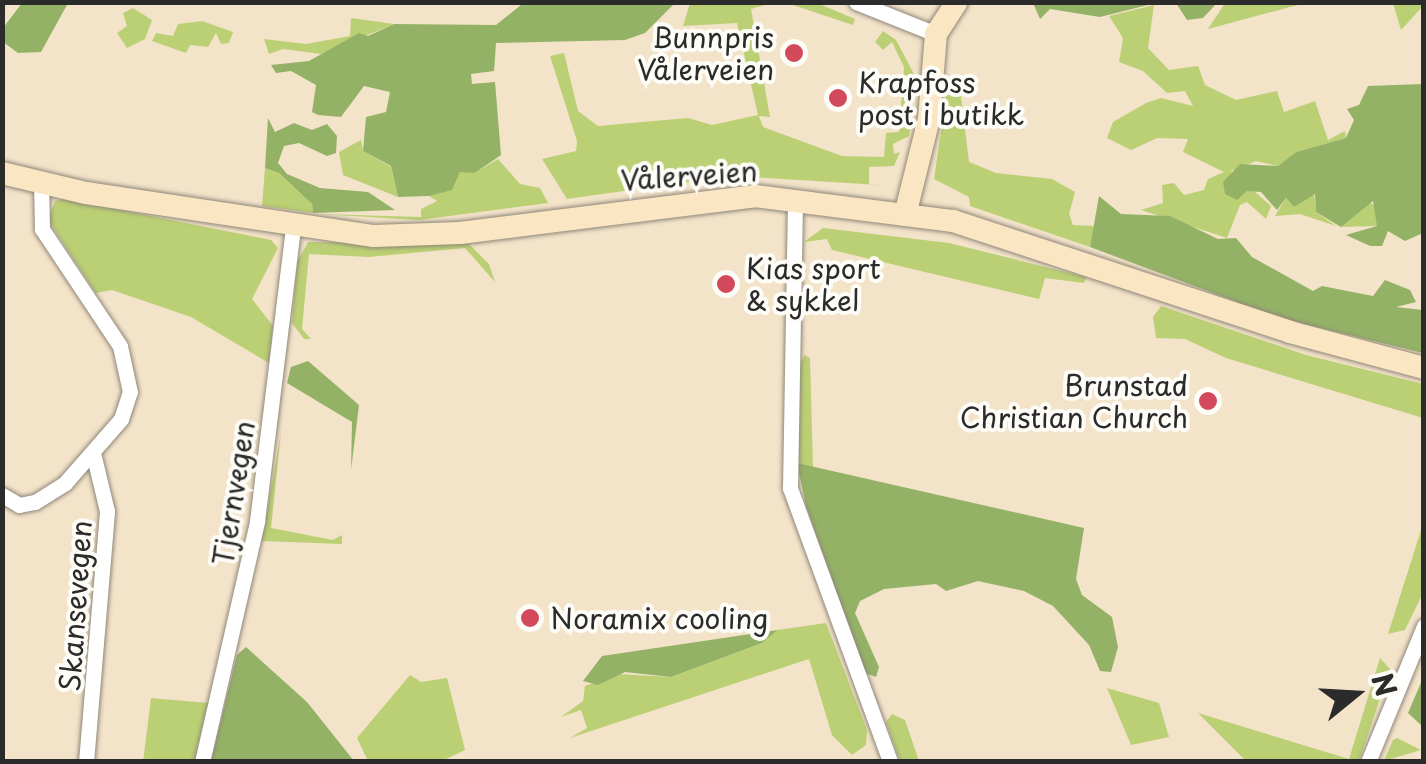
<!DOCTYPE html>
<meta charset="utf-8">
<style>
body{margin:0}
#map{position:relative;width:1426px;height:764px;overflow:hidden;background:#f3e3c9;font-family:"Playpen Sans",sans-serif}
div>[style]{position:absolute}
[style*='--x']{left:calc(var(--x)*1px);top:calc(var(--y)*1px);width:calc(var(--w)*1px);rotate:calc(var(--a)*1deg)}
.green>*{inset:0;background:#bbd074}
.forest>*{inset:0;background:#94b266}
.roads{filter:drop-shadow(0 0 2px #8f877a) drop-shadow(0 0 2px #8f877a)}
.street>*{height:15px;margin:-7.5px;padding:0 7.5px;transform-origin:7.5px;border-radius:7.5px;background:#fff}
.secondary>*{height:22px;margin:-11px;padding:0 11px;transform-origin:11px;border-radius:11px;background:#fbe6c3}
.dots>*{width:28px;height:28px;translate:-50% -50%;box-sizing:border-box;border:5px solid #fdfcf7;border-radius:50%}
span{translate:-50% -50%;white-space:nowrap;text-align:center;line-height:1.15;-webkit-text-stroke:8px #fdfcf7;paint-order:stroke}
.poi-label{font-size:28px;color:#2b2b2b}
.right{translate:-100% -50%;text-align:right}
.left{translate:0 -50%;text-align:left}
.street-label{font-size:28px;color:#2b2b2b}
.frame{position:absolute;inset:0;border:5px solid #2b2b2b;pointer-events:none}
.north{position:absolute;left:1306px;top:644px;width:100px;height:100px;-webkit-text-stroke:8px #fdfcf7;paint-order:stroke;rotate:72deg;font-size:28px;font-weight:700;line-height:40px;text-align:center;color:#2b2b2b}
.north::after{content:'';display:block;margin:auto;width:35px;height:45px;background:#2b2b2b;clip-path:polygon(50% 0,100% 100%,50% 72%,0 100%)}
</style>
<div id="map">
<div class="green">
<div style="clip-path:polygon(690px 3px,772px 3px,751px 9px,770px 117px,759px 116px,763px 127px,842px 156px,884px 157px,886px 133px,899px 132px,904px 67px,892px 42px,883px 50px,875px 42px,883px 31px,896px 40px,915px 76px,911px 124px,909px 136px,893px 144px,894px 154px,900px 152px,894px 166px,869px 167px,869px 184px,880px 185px,731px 176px,567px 199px,542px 159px,576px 151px,577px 141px,550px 56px,564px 53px,578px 111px,598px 126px,688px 118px,712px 125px,758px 115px,737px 23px,683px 26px)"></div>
<div style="clip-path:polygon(787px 3px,817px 3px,855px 19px,853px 25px)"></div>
<div style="clip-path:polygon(1225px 3px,1225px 2px,1305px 3px,1208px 29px)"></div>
<div style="clip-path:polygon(1393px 3px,1423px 3px,1423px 6px,1401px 30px)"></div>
<div style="clip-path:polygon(1154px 5px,1148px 48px,1169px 70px,1198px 66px,1205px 85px,1236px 100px,1277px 91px,1284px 112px,1315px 101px,1328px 140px,1345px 131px,1346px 138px,1296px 152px,1278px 166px,1256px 161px,1231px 171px,1271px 206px,1266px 219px,1247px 202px,1240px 205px,1227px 238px,1141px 210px,1163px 203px,1162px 185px,1174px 183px,1184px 195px,1204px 190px,1208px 179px,1224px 172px,1183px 152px,1188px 139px,1157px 138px,1131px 150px,1107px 138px,1113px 122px,1146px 103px,1161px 98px,1193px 106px,1185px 91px,1167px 93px,1143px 71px,1119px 62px,1123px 38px,1109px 16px)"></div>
<div style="clip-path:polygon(133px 8px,152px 20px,145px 39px,127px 48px,117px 33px,127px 26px,123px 13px)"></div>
<div style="clip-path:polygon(351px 18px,394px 24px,321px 54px,283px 49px,269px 54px,264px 39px,306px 44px,350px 36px)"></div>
<div style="clip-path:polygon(202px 21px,233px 32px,229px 43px,221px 44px,216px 33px,208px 47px,190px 45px,186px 53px,152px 41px,156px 33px,173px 36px,178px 24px)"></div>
<div style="clip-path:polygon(960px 88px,969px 162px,996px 173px,1052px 179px,1075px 192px,1069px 214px,1073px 225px,1094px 226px,1090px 247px,970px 206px,969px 197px,934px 179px,947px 91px)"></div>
<div style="clip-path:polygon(361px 140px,363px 151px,391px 167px,398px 197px,343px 175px,339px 152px)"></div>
<div style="clip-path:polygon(498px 159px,520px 184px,540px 188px,548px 203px,419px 220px,319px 214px,421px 217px,421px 209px,437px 201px,429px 196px,452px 189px,460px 171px,475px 173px)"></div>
<div style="clip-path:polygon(265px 168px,279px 173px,312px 204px,313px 213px,262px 206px)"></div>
<div style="clip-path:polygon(1314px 193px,1316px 212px,1336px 226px,1300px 214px,1275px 216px,1286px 198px,1294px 207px)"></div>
<div style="clip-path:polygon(65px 199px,271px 240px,278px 248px,252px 299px,273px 326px,269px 363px,191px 317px,112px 290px,96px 293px,48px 220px,55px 201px)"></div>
<div style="clip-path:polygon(1366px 201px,1378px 207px,1377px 226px,1341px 227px)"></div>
<div style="clip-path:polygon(823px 228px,949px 243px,1086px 277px,1084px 283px,1045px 278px,1039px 299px,832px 250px,827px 239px,804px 242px)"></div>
<div style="clip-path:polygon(308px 242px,469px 244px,489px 264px,495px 282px,465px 248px,369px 257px,309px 254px,302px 329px,311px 339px,304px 339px,292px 323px,297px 262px)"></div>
<div style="clip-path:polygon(1161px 306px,1306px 355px,1423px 384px,1423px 418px,1226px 358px,1185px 339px,1156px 338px,1153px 317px)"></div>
<div style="clip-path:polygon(805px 355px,810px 358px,813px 468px,797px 463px,799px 364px)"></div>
<div style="clip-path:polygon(281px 432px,271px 528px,333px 540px,342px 535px,342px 544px,262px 541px)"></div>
<div style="clip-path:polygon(1423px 524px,1423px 593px,1405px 630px,1388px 634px)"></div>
<div style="clip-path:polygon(826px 623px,867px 730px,866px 745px,852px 755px,832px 735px,809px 659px,570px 738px,587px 728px,581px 710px,561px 717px,583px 701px,585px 686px,617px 674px,671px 677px,762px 643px,778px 630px)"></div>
<div style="clip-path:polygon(1380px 658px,1390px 669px,1359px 761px,1246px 761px,1198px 713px,1349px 759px)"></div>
<div style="clip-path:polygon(410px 675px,421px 682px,447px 678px,465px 750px,442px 761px,368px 761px,357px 738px)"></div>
<div style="clip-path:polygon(1107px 688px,1159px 703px,1169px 737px,1131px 745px)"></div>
<div style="clip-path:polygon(151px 698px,208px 703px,195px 761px,143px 762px)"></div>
<div style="clip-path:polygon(892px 714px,905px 720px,919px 761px,900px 761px,886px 722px)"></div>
<div style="clip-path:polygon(1397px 738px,1421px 750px,1384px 761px,1393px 740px)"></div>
</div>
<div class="forest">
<div style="clip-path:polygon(22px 3px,68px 3px,41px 52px,18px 53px,3px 42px,3px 28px)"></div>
<div style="clip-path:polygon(541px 3px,675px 3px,645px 33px,625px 40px,496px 43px,494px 71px,471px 74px,472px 84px,495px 82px,501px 155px,475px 173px,460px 172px,452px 190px,429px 196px,398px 197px,391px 166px,363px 151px,366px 117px,386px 112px,390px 92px,364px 86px,341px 117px,318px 115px,312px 112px,316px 85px,291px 71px,276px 73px,271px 65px,309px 61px,359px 33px,368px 36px,394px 24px,496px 25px,521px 5px)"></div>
<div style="clip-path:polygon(1033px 3px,1156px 3px,1100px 17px,1050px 9px,1040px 19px)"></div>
<div style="clip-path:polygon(1176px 3px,1217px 3px,1203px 18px,1187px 20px)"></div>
<div style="clip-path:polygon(1423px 84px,1423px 233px,1405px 241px,1388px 231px,1382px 246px,1370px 246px,1346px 235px,1377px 226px,1373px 201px,1341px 227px,1316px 212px,1315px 194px,1294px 207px,1286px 198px,1277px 210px,1261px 192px,1247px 191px,1237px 200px,1225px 194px,1223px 182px,1240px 164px,1278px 166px,1296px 152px,1346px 138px,1354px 120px,1347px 109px,1359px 105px,1368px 86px)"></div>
<div style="clip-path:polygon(268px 118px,275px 132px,294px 123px,312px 130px,327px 124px,337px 136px,336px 153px,327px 156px,299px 143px,284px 146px,278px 163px,287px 174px,320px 188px,368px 192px,395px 210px,313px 213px,312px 204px,279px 173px,265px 168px)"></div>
<div style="clip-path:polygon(1099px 196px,1121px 214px,1170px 216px,1218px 239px,1236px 238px,1252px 257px,1313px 291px,1322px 286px,1373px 296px,1385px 280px,1410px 290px,1416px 302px,1396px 307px,1423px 310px,1423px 353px,1283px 319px,1090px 247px)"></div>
<div style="clip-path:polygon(308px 361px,359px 405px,351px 470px,352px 422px,287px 383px,291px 367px)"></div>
<div style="clip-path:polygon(797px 463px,1084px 528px,1076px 579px,1082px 595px,1112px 617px,1118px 647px,1111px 672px,1100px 671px,1089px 645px,1053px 606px,1024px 591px,978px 581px,946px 591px,936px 584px,884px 589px,860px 601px,855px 613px,879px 667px,876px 677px,865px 673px,806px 506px)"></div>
<div style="clip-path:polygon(778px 630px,762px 643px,671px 677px,625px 672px,598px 685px,583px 681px,602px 656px)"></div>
<div style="clip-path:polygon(246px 647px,307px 702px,354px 761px,211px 761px,237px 655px)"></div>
<div style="clip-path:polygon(1423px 678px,1424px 678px,1423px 727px,1408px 713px)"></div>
</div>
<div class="roads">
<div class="street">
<div style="--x:856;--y:2;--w:86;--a:21.8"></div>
<div style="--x:795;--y:202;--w:286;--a:91"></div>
<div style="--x:790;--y:488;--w:292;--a:69.9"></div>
<div style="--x:2;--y:495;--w:20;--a:30"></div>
<div style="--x:19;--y:505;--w:16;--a:-11"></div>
<div style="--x:35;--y:502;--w:36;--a:-32"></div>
<div style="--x:65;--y:483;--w:85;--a:-48.8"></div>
<div style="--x:121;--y:419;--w:28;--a:-72"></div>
<div style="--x:130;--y:392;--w:47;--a:-102.3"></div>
<div style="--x:120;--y:346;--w:141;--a:-123.7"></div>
<div style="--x:42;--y:229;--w:46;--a:-91.2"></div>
<div style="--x:86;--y:762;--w:252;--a:-85.2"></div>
<div style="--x:107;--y:511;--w:56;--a:-103.5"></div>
<div style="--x:202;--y:762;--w:247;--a:-77.1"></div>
<div style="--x:257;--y:521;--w:295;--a:-83"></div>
<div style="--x:1368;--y:762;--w:147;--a:-67.6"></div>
</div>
<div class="secondary">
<div style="--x:2;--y:173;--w:86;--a:13.4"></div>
<div style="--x:86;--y:193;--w:291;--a:8.5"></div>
<div style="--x:374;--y:236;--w:86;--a:-2"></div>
<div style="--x:460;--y:233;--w:297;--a:-7.1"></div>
<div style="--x:755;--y:196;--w:200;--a:7.2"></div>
<div style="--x:953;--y:221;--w:355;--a:18.2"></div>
<div style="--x:1290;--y:332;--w:139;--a:15"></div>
<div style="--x:905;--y:215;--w:99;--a:-76"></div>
<div style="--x:929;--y:119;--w:85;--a:-85.3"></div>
<div style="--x:936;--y:34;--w:38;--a:-57"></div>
</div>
</div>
<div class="dots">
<div style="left:794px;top:53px;background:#d1495b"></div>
<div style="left:838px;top:98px;background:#d1495b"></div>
<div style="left:726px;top:284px;background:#d1495b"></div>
<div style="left:1208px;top:401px;background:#d1495b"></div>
<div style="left:530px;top:618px;background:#d1495b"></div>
</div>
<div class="poi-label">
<span class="right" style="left:774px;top:53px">Bunnpris<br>Vålerveien</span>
<span class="left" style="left:858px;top:98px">Krapfoss<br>post i butikk</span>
<span class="left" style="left:746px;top:284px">Kias sport<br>&amp; sykkel</span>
<span class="right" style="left:1188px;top:401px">Brunstad<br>Christian Church</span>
<span class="left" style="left:550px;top:618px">Noramix cooling</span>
</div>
<div class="street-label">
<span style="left:689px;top:175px;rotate:-4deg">Vålerveien</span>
<span style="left:233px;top:493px;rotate:-81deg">Tjernvegen</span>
<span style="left:75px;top:606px;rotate:-86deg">Skansevegen</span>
</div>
<div class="frame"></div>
<div class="north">N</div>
</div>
